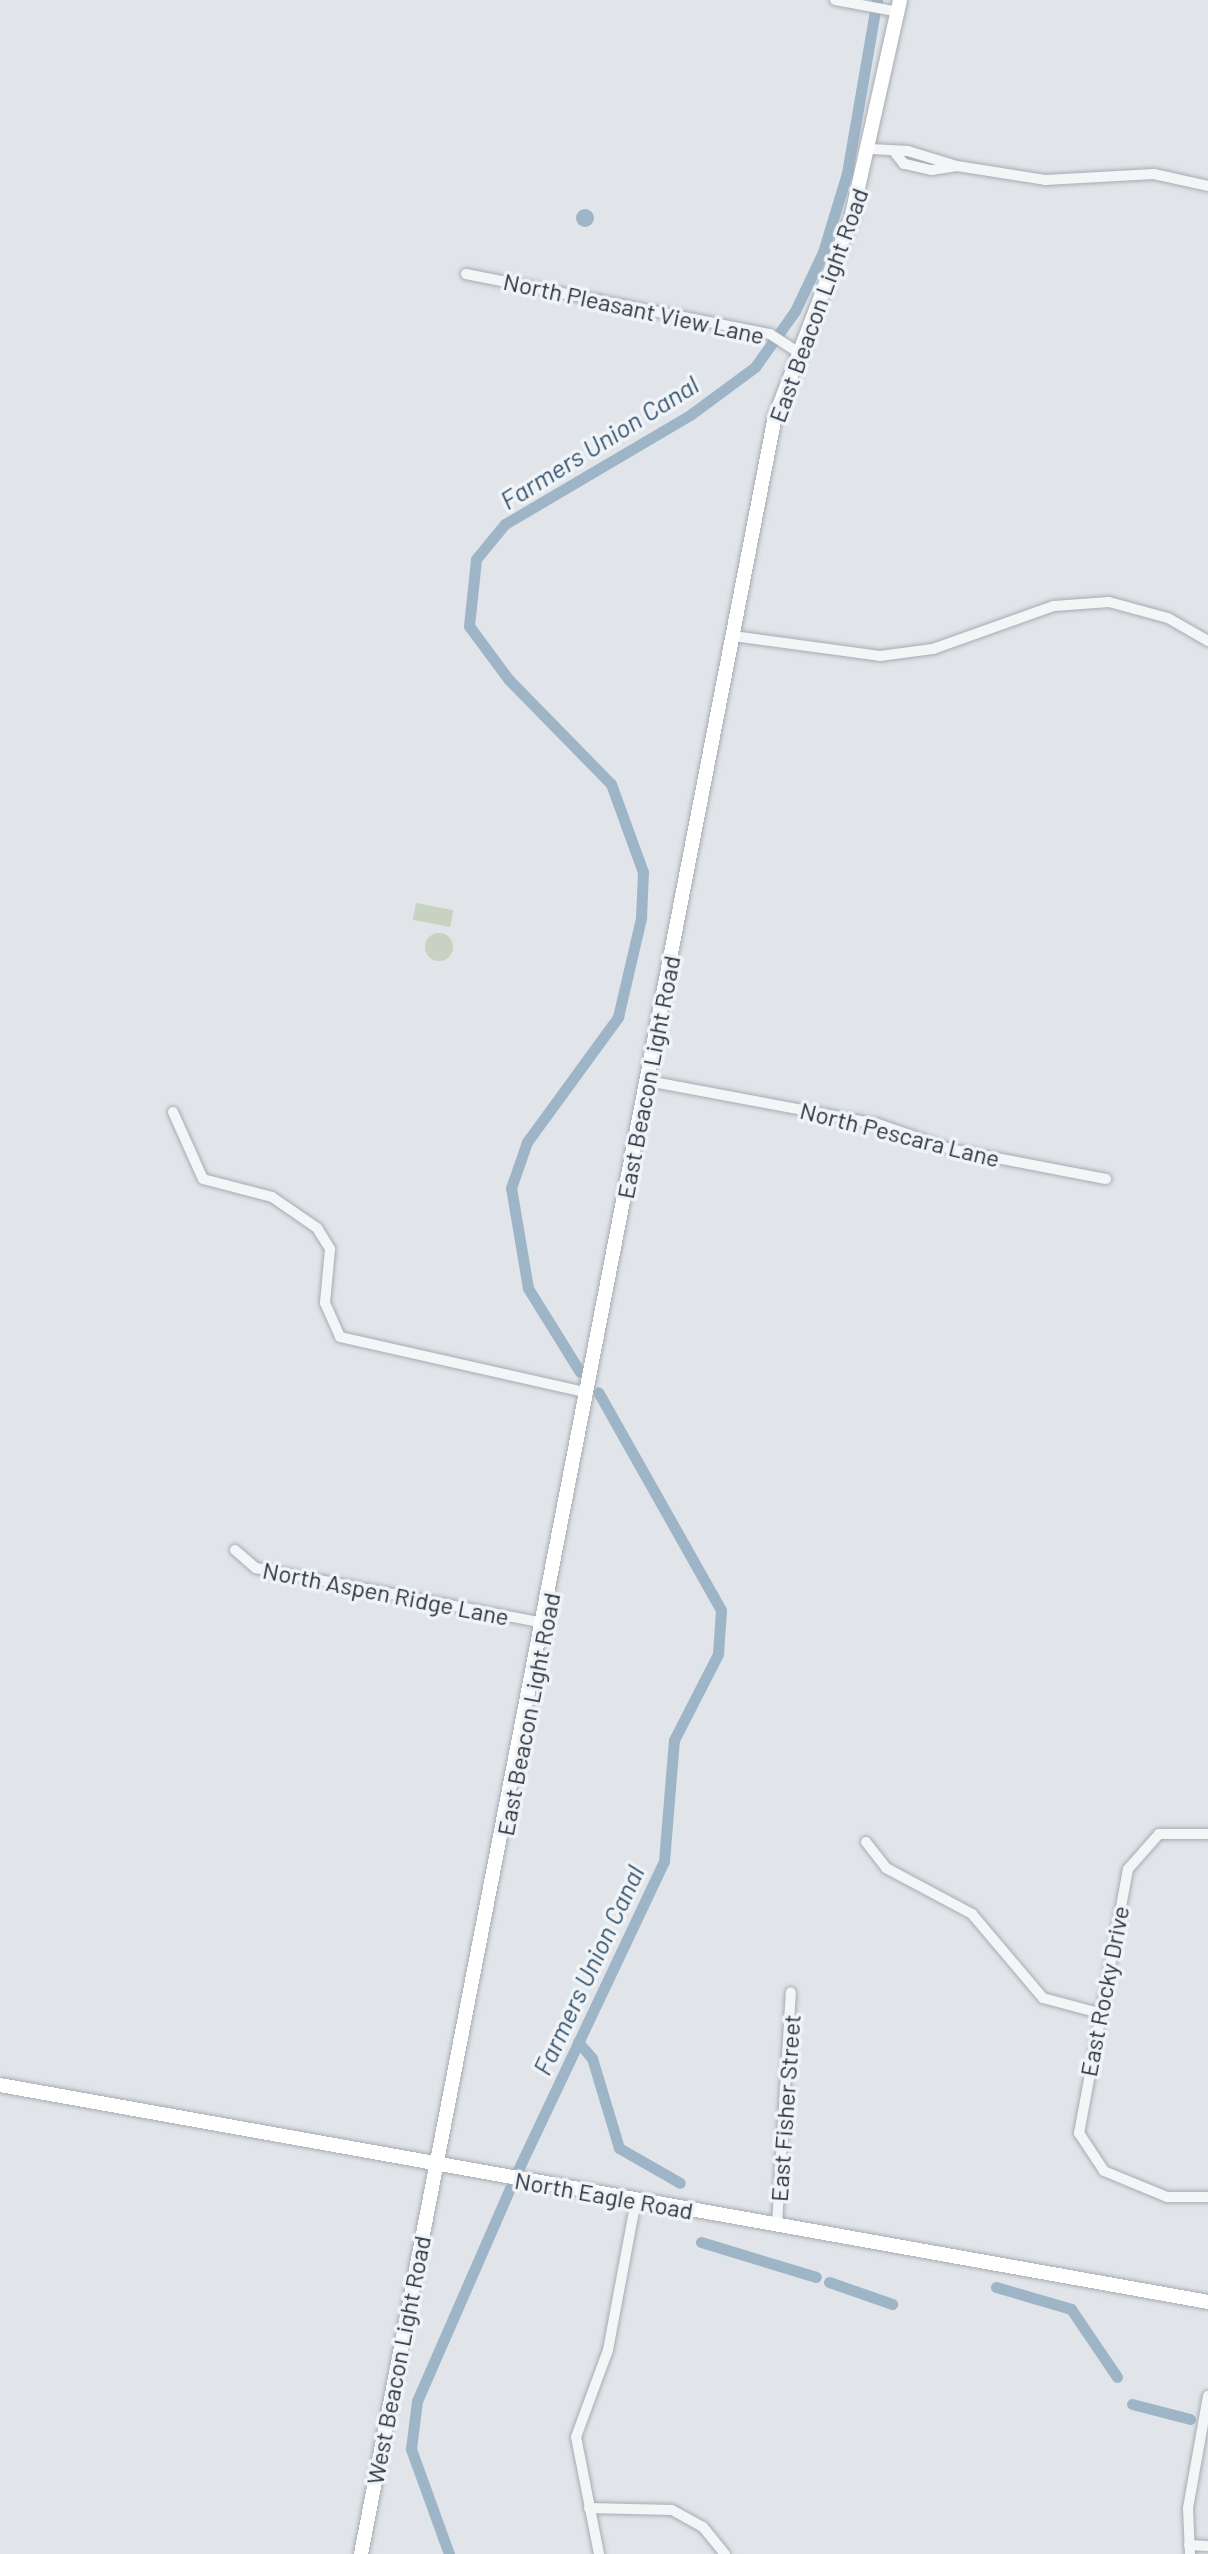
<!DOCTYPE html>
<style>
body{margin:0}
#map{position:relative;width:1208px;height:2554px;overflow:hidden;background:#e1e5e9;font-family:Barlow,sans-serif}
div>[style]{position:absolute}
[style*='--x']{left:calc(var(--x)*1px);top:calc(var(--y)*1px);width:calc(var(--w)*1px);rotate:calc(var(--a)*1deg)}
.green>*{inset:0;background:#c8d2c3;transform-origin:0 0}
.round{border-radius:50%}
.water>*{inset:0;background:#9eb5c7}
.canal>*{height:11px;margin:-5.5px;padding:0 5.5px;transform-origin:5.5px;border-radius:5.5px;background:#9eb5c7}
.roads{filter:drop-shadow(0 0 2px #a6acb3) drop-shadow(0 0 2px #a6acb3)}
.street>*{height:10px;margin:-5px;padding:0 5px;transform-origin:5px;border-radius:5px;background:#f4f5f7}
.secondary>*{height:14px;margin:-7px;padding:0 7px;transform-origin:7px;border-radius:7px;background:#fff}
span{translate:-50% -50%;white-space:nowrap;text-align:center;line-height:1.15;-webkit-text-stroke:7px #f1f4f7;paint-order:stroke}
.street-label{font-size:24px;color:#2a3440}
.water-label{font-size:26px;color:#365572;font-style:italic}
</style>
<div id="map">
<div class="green">
<div style="left:416px;top:903px;width:38px;height:17px;rotate:11deg"></div>
<div class="round" style="left:425px;top:933px;width:28px;height:28px"></div>
</div>
<div class="water">
<div class="round" style="left:576px;top:209px;width:18px;height:18px"></div>
</div>
<div class="canal">
<div style="--x:580;--y:1372;--w:99;--a:-121.8"></div>
<div style="--x:528;--y:1288;--w:101;--a:-99.6"></div>
<div style="--x:511;--y:1188;--w:49;--a:-70.8"></div>
<div style="--x:527;--y:1142;--w:155;--a:-53.9"></div>
<div style="--x:618;--y:1017;--w:102;--a:-76.9"></div>
<div style="--x:641;--y:918;--w:46;--a:-87.5"></div>
<div style="--x:643;--y:872;--w:94;--a:-110"></div>
<div style="--x:611;--y:784;--w:146;--a:-134.4"></div>
<div style="--x:509;--y:680;--w:67;--a:-126.5"></div>
<div style="--x:469;--y:626;--w:67;--a:-84"></div>
<div style="--x:476;--y:559;--w:45;--a:-50.4"></div>
<div style="--x:505;--y:524;--w:215;--a:-30.5"></div>
<div style="--x:690;--y:415;--w:81;--a:-36.4"></div>
<div style="--x:755;--y:367;--w:69;--a:-54.5"></div>
<div style="--x:795;--y:311;--w:65;--a:-64.6"></div>
<div style="--x:823;--y:252;--w:83;--a:-73.1"></div>
<div style="--x:847;--y:173;--w:176;--a:-80.2"></div>
<div style="--x:578;--y:2042;--w:21;--a:49"></div>
<div style="--x:592;--y:2058;--w:94;--a:73.3"></div>
<div style="--x:619;--y:2148;--w:70;--a:29.8"></div>
<div style="--x:518;--y:2170;--w:342;--a:-64.7"></div>
<div style="--x:664;--y:1861;--w:121;--a:-85.3"></div>
<div style="--x:674;--y:1740;--w:97;--a:-62.9"></div>
<div style="--x:718;--y:1654;--w:44;--a:-86.1"></div>
<div style="--x:721;--y:1610;--w:250;--a:-119.4"></div>
<div style="--x:701;--y:2242;--w:120;--a:16.9"></div>
<div style="--x:829;--y:2282;--w:67;--a:19.2"></div>
<div style="--x:996;--y:2287;--w:78;--a:16.3"></div>
<div style="--x:1071;--y:2309;--w:82;--a:55.9"></div>
<div style="--x:1132;--y:2404;--w:60;--a:14.5"></div>
<div style="--x:449;--y:2554;--w:112;--a:-109.9"></div>
<div style="--x:411;--y:2449;--w:48;--a:-82.9"></div>
<div style="--x:417;--y:2401;--w:232;--a:-66.4"></div>
</div>
<div class="roads">
<div class="street">
<div style="--x:835;--y:0;--w:65;--a:10.6"></div>
<div style="--x:871;--y:149;--w:37;--a:3"></div>
<div style="--x:908;--y:151;--w:51;--a:17"></div>
<div style="--x:957;--y:166;--w:26;--a:171"></div>
<div style="--x:931;--y:170;--w:28;--a:-167"></div>
<div style="--x:904;--y:164;--w:13;--a:-129"></div>
<div style="--x:957;--y:166;--w:89;--a:9"></div>
<div style="--x:1045;--y:180;--w:109;--a:-3.2"></div>
<div style="--x:1154;--y:174;--w:55;--a:12.5"></div>
<div style="--x:466;--y:274;--w:310;--a:11.2"></div>
<div style="--x:770;--y:334;--w:33;--a:33"></div>
<div style="--x:733;--y:636;--w:148;--a:7.7"></div>
<div style="--x:880;--y:656;--w:53;--a:-7.5"></div>
<div style="--x:933;--y:649;--w:128;--a:-19.6"></div>
<div style="--x:1054;--y:606;--w:55;--a:-4.2"></div>
<div style="--x:1109;--y:602;--w:61;--a:15.2"></div>
<div style="--x:1168;--y:618;--w:46;--a:29.9"></div>
<div style="--x:648;--y:1081;--w:234;--a:10.6"></div>
<div style="--x:878;--y:1124;--w:76;--a:19.1"></div>
<div style="--x:950;--y:1149;--w:159;--a:10.9"></div>
<div style="--x:173;--y:1112;--w:73;--a:65.9"></div>
<div style="--x:203;--y:1179;--w:71;--a:14.6"></div>
<div style="--x:272;--y:1197;--w:55;--a:34.6"></div>
<div style="--x:317;--y:1228;--w:25;--a:58"></div>
<div style="--x:330;--y:1249;--w:54;--a:95.3"></div>
<div style="--x:325;--y:1303;--w:37;--a:66"></div>
<div style="--x:340;--y:1337;--w:254;--a:12.7"></div>
<div style="--x:235;--y:1550;--w:28;--a:41"></div>
<div style="--x:256;--y:1568;--w:294;--a:10.8"></div>
<div style="--x:1208;--y:1834;--w:49;--a:180"></div>
<div style="--x:1159;--y:1834;--w:47;--a:131.5"></div>
<div style="--x:1128;--y:1869;--w:269;--a:100.5"></div>
<div style="--x:1079;--y:2133;--w:45;--a:56.7"></div>
<div style="--x:1104;--y:2171;--w:68;--a:22.4"></div>
<div style="--x:1167;--y:2197;--w:41;--a:0"></div>
<div style="--x:866;--y:1842;--w:33;--a:52"></div>
<div style="--x:886;--y:1868;--w:98;--a:28.1"></div>
<div style="--x:972;--y:1914;--w:110;--a:49.8"></div>
<div style="--x:1043;--y:1998;--w:58;--a:15"></div>
<div style="--x:777;--y:2225;--w:233;--a:-86.6"></div>
<div style="--x:589;--y:2508;--w:83;--a:1.4"></div>
<div style="--x:672;--y:2510;--w:35;--a:29"></div>
<div style="--x:703;--y:2527;--w:35;--a:51"></div>
<div style="--x:1189;--y:2545;--w:19;--a:3"></div>
<div style="--x:599;--y:2554;--w:119;--a:-101.1"></div>
<div style="--x:576;--y:2437;--w:93;--a:-69.8"></div>
<div style="--x:608;--y:2350;--w:153;--a:-79.4"></div>
<div style="--x:1190;--y:2554;--w:46;--a:-92.5"></div>
<div style="--x:1188;--y:2508;--w:114;--a:-79.9"></div>
</div>
<div class="secondary">
<div style="--x:0;--y:2085;--w:1227;--a:10.18"></div>
<div style="--x:361;--y:2554;--w:2177;--a:-79.04"></div>
<div style="--x:775;--y:417;--w:216;--a:-69.1"></div>
<div style="--x:852;--y:215;--w:220;--a:-77.4"></div>
</div>
</div>
<div class="street-label">
<span style="left:818px;top:305px;rotate:-70deg">East Beacon Light Road</span>
<span style="left:634px;top:308px;rotate:12deg">North Pleasant View Lane</span>
<span style="left:648px;top:1077px;rotate:-79deg">East Beacon Light Road</span>
<span style="left:900px;top:1134px;rotate:14deg">North Pescara Lane</span>
<span style="left:386px;top:1593px;rotate:11deg">North Aspen Ridge Lane</span>
<span style="left:528px;top:1714px;rotate:-79deg">East Beacon Light Road</span>
<span style="left:1104px;top:1991px;rotate:-79deg">East Rocky Drive</span>
<span style="left:785px;top:2108px;rotate:-86deg">East Fisher Street</span>
<span style="left:604px;top:2195px;rotate:10deg">North Eagle Road</span>
<span style="left:398px;top:2360px;rotate:-79deg">West Beacon Light Road</span>
</div>
<div class="water-label">
<span style="left:599px;top:442px;rotate:-32deg">Farmers Union Canal</span>
<span style="left:588px;top:1970px;rotate:-65deg">Farmers Union Canal</span>
</div>
</div>
